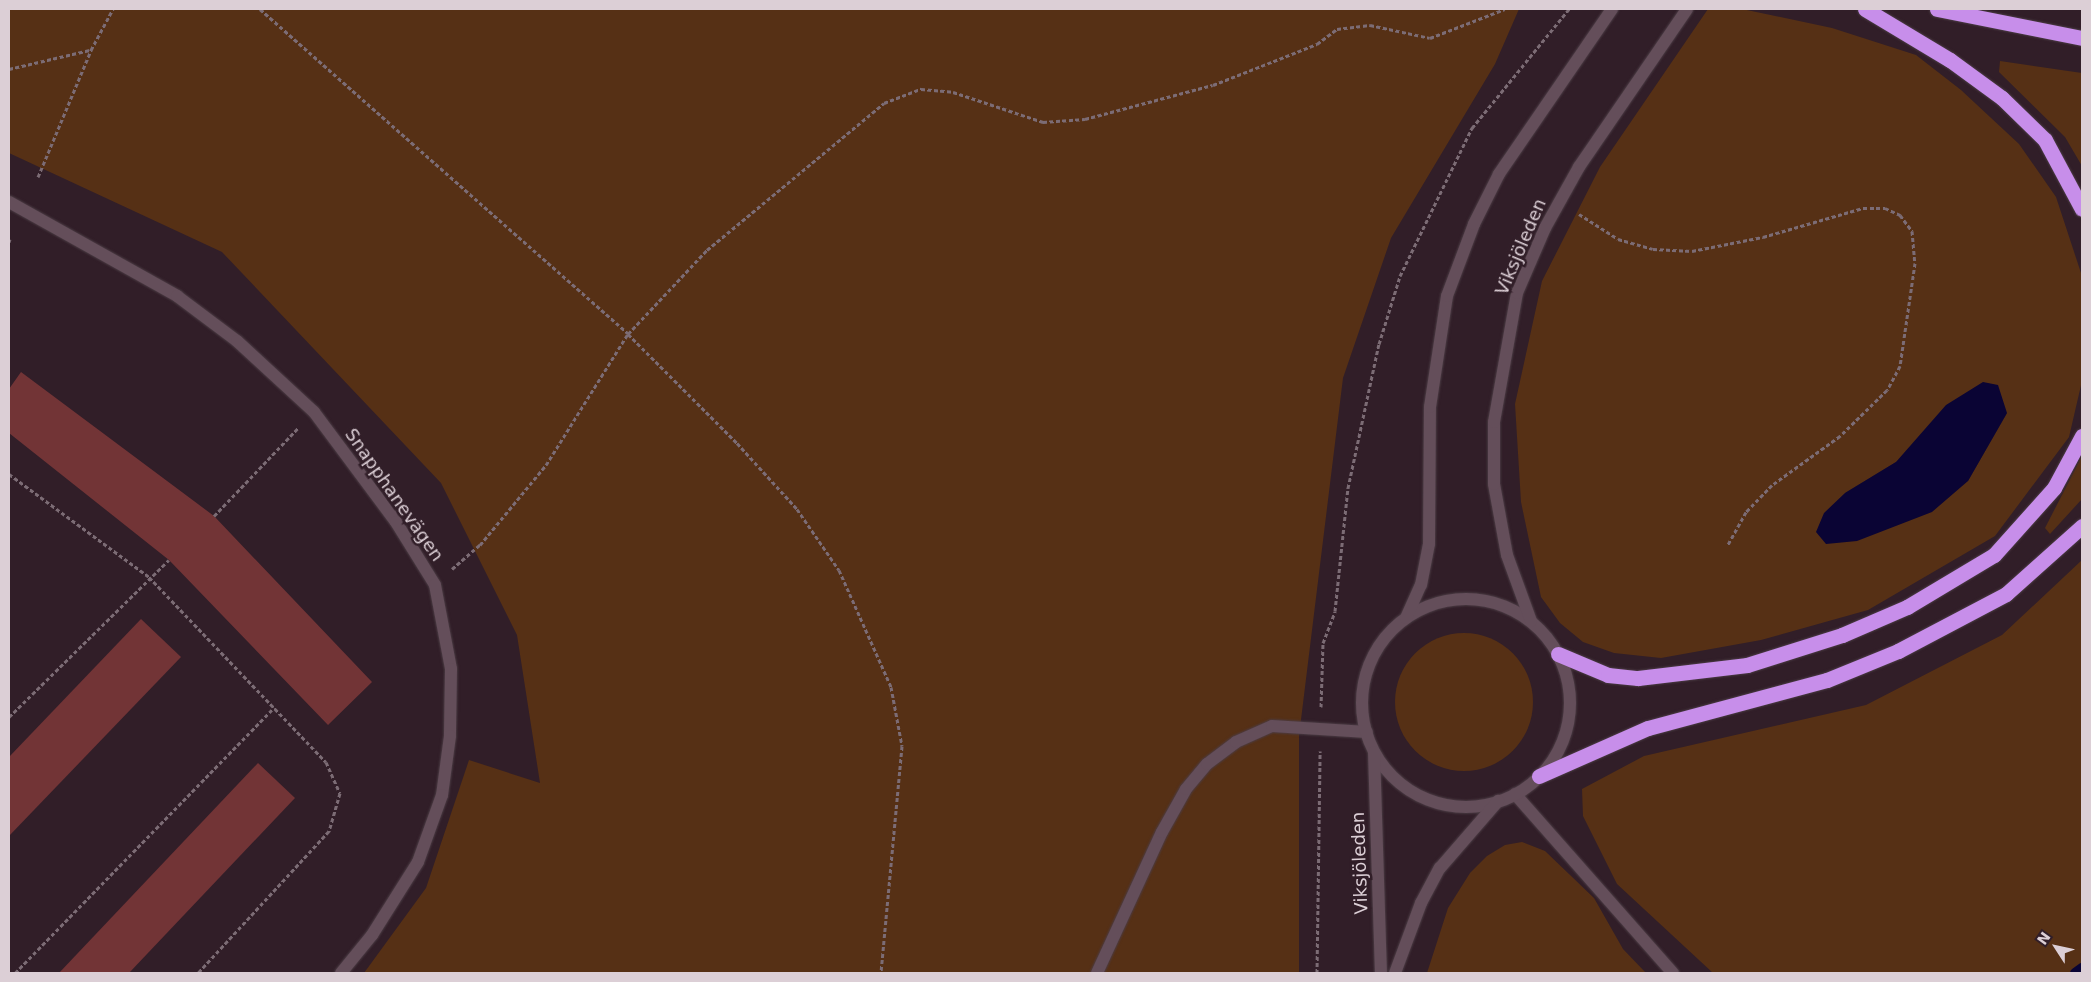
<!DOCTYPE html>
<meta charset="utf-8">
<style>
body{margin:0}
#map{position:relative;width:2091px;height:982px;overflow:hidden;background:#311e28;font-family:"DejaVu Sans",sans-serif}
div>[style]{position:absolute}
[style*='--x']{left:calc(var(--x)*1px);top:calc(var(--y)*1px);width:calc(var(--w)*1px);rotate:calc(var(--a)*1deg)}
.green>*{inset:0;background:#563015}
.round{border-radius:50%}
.water>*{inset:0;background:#0a0434}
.stream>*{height:10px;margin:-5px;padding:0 5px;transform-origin:5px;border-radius:5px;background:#0a0434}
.building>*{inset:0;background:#723436}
.path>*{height:3px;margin-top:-1.5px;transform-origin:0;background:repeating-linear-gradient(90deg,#7c6c75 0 4px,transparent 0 6.5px)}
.roads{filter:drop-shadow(0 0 1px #4b3c44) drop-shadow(0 0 1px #4b3c44)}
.lane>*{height:12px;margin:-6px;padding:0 6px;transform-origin:6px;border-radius:6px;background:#644e5a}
.street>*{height:12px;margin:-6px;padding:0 6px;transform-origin:6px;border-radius:6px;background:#644e5a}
.secondary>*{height:12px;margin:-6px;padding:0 6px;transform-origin:6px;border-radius:6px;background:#644e5a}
.secondary>.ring{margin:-6px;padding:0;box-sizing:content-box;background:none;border:12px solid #644e5a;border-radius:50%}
.highway>*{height:15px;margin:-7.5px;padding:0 7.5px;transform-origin:7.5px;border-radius:7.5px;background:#c78eea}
span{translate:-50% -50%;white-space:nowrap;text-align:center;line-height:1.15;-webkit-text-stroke:5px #311e28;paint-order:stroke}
.street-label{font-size:18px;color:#dccfd6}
.frame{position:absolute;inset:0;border:10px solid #dccfd6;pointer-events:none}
.north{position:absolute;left:2031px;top:922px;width:50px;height:50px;-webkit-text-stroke:4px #311e28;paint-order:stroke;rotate:305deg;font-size:14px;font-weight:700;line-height:20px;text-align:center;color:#dccfd6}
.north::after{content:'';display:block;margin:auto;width:18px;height:22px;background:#dccfd6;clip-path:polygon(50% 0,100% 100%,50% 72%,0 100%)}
</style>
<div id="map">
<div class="green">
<div style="clip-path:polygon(9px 9px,1519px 9px,1495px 64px,1391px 238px,1343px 378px,1299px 736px,1299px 973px,364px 973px,426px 888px,469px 760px,540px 783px,517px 635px,441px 483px,222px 252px,9px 153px)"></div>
<div style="clip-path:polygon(evenodd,1708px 9px,1742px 9px,1832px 28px,1916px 55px,1961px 90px,2019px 144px,2056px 197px,2082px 276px,2082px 381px,2069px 437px,1995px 536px,1868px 610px,1761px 640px,1661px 658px,1614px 653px,1583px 642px,1560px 623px,1541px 597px,1521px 502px,1515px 404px,1542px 281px,1600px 167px,1708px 9px,2007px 413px,1968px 481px,1845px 493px,1896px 462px,2007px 413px)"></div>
<div style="clip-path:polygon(2000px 61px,2082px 73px,2082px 166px,2065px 137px,1999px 72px)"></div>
<div style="clip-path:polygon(2082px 456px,2082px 499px,2050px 534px,2045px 528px)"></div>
<div style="clip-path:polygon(2082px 560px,2082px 973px,1713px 973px,1617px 884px,1583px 816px,1582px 789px,1644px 756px,1866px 705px,2002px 635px)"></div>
<div class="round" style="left:1395px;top:633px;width:138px;height:138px"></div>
<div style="clip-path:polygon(1522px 842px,1545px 851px,1594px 898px,1623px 949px,1646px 973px,1427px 973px,1448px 908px,1470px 873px,1487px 856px,1505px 845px)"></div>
</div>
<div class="water">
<div style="clip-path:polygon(1983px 382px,1998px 385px,2007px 413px,1968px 481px,1932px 512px,1857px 541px,1826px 544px,1816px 532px,1824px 513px,1845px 493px,1896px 462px,1946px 405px)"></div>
</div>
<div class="stream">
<div style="--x:2075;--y:973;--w:9;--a:-36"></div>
</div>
<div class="building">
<div style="clip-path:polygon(21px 372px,214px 516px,372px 682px,328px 725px,169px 560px,9px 433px,9px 389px)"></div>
<div style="clip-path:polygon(141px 619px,181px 657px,9px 836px,9px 757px)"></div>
<div style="clip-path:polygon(258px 763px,295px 798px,129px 973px,59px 973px)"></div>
</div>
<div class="path">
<div style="--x:260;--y:9;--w:491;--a:41.4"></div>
<div style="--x:628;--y:334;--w:154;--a:45"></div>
<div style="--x:737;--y:443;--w:89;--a:47.7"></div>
<div style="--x:797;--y:509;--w:74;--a:55.5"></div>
<div style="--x:839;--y:570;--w:128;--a:66"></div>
<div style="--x:891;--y:687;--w:60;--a:79.4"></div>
<div style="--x:902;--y:746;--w:228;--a:95.3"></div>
<div style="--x:9;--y:69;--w:83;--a:-13.2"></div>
<div style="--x:38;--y:177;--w:138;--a:-67.3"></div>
<div style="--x:91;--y:50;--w:47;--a:-61.8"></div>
<div style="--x:1579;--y:214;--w:46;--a:32.7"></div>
<div style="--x:1618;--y:239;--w:36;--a:16"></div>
<div style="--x:1653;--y:249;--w:39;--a:3"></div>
<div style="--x:1692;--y:251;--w:72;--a:-11.2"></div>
<div style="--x:1763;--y:237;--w:104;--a:-16.2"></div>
<div style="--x:1863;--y:208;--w:22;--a:0"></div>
<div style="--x:1885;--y:208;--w:17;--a:25"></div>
<div style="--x:1900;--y:215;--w:20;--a:53"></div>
<div style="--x:1912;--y:231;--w:32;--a:85"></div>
<div style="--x:1915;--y:263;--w:104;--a:98.3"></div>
<div style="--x:1900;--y:366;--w:27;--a:118"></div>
<div style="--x:1887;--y:390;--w:66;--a:135.6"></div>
<div style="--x:1840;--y:436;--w:84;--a:144.2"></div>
<div style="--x:1772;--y:485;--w:37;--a:134"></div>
<div style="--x:1746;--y:512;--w:38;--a:119"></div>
<div style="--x:9;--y:242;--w:3;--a:-72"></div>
<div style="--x:9;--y:474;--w:174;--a:36.3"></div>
<div style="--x:149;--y:577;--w:256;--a:46.3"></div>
<div style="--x:326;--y:762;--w:34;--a:66"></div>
<div style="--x:340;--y:793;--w:40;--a:106"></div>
<div style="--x:329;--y:831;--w:193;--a:132.7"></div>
<div style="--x:214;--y:516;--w:122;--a:-46.3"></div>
<div style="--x:452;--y:569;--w:37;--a:-41"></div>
<div style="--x:480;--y:545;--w:104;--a:-50.5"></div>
<div style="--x:546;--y:465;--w:155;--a:-58"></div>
<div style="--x:628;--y:334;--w:115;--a:-46.8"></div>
<div style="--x:707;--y:250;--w:230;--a:-39.7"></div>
<div style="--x:884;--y:103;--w:40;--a:-21"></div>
<div style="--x:921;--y:89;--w:32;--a:5"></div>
<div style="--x:953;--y:92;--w:95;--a:18.4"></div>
<div style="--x:1043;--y:122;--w:42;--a:-4.1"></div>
<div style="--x:1085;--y:119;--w:132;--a:-14.9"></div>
<div style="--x:1213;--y:85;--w:112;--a:-21.5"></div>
<div style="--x:1317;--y:44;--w:25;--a:-37"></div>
<div style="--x:1337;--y:29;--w:33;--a:-7"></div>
<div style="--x:1370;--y:25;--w:61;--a:12.2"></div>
<div style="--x:1430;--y:38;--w:80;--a:-21.1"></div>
<div style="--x:1321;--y:707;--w:64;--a:-88.2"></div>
<div style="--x:1323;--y:643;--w:34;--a:-69"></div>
<div style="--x:1335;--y:611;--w:124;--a:-84"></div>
<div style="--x:1348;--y:488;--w:147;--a:-77.9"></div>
<div style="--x:1379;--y:344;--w:71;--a:-72.8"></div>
<div style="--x:1400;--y:276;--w:165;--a:-64.1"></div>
<div style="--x:1472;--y:128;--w:154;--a:-50.8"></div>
<div style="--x:9;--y:717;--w:224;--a:-44.5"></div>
<div style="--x:15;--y:973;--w:371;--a:-45.7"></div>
<div style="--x:1317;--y:973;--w:222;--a:-89.2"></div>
</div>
<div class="roads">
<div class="lane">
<div style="--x:1515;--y:794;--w:239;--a:48.6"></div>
<div style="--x:1097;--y:973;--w:155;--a:-65.3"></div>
<div style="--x:1162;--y:832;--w:49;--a:-60.8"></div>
<div style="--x:1186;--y:789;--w:33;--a:-50"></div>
<div style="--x:1207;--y:764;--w:36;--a:-37"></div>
<div style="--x:1236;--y:742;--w:39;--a:-24"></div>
<div style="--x:1272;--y:726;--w:95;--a:3.6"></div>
</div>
<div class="street">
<div style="--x:9;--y:202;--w:193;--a:29.2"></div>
<div style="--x:177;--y:296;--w:75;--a:36.9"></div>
<div style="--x:237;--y:341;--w:105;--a:42.7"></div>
<div style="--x:314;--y:412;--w:137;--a:53.3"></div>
<div style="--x:396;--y:522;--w:74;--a:58.2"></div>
<div style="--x:435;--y:585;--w:86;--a:79.2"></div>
<div style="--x:451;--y:669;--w:67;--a:90.9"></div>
<div style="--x:450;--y:736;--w:60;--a:97.7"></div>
<div style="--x:442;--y:795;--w:71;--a:109.7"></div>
<div style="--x:418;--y:862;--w:86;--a:122.2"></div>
<div style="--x:372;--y:935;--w:49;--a:129.2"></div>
</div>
<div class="secondary">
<div class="ring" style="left:1362px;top:599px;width:196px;height:196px"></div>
<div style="--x:1406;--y:618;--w:36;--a:-66"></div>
<div style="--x:1421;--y:585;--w:42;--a:-79"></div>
<div style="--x:1429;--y:544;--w:137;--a:-89.6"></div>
<div style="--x:1430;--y:407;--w:112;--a:-81.3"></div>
<div style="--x:1447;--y:296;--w:77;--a:-69.4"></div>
<div style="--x:1474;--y:224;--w:56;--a:-63.4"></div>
<div style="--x:1499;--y:174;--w:200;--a:-55.6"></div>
<div style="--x:1531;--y:621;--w:70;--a:-110"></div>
<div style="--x:1507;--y:555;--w:72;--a:-100.4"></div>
<div style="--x:1494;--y:484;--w:62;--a:-90"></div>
<div style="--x:1494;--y:422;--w:131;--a:-79.9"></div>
<div style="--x:1517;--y:293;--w:71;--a:-66.7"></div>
<div style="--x:1545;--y:228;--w:70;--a:-60.9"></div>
<div style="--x:1579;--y:167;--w:191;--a:-55.6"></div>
<div style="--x:1374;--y:752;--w:221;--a:88.2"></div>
<div style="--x:1395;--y:973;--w:75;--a:-69.6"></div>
<div style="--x:1421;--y:903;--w:40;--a:-62"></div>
<div style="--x:1440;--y:868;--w:89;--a:-49.1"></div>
</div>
<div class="highway">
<div style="--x:1865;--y:9;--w:99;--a:31"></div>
<div style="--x:1950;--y:60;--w:64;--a:36.2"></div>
<div style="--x:2002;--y:98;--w:60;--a:44.3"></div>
<div style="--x:2045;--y:140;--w:78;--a:61.8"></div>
<div style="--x:1937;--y:9;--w:148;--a:11.3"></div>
<div style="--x:1558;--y:654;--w:54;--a:22.8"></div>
<div style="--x:1608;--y:675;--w:30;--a:6"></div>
<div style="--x:1638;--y:678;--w:110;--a:-6.8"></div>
<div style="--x:1747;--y:665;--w:100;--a:-17.5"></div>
<div style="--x:1842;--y:635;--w:71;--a:-23.3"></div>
<div style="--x:1907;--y:607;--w:101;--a:-30.9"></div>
<div style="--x:1994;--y:555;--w:90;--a:-48.2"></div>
<div style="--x:2054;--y:488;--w:59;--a:-61.7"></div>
<div style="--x:1539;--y:776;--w:119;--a:-23.8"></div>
<div style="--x:1648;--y:728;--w:185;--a:-15"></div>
<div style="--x:1827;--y:680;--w:77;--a:-22.2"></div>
<div style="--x:1898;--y:651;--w:122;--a:-27.8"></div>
<div style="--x:2006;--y:594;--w:102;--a:-41.8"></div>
</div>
</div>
<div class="street-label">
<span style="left:1521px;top:247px;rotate:-67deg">Viksjöleden</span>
<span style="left:394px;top:495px;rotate:55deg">Snapphanevägen</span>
<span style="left:1360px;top:863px;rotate:-92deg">Viksjöleden</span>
</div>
<div class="frame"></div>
<div class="north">N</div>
</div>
